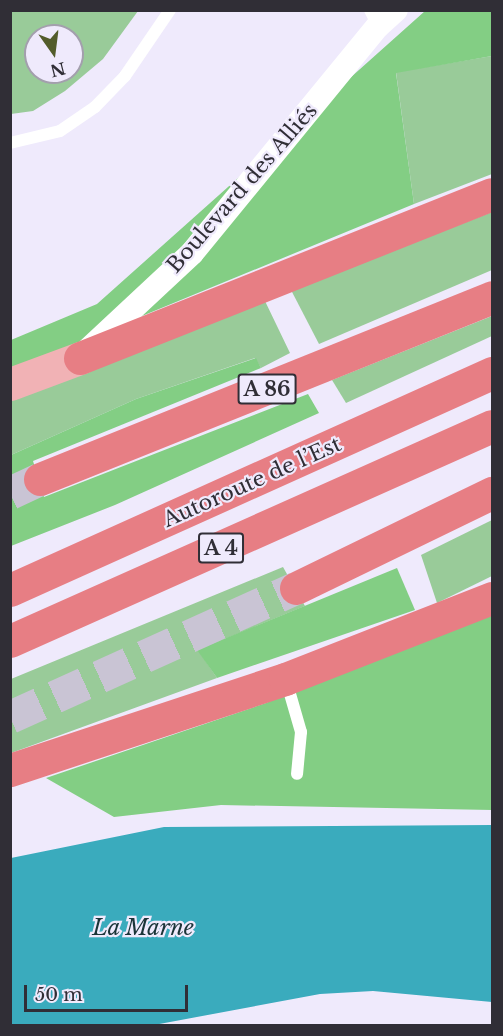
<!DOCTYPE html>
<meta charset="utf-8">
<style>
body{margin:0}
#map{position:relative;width:503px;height:1036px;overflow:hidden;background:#efeafc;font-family:"Libre Baskerville",serif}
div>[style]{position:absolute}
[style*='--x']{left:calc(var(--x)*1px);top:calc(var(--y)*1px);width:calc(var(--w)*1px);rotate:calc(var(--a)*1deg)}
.green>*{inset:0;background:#99cb99}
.forest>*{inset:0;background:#83ce84}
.water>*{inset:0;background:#3aabbd}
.highway-tunnel>*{height:33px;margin-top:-16.5px;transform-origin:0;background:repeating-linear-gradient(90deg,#c9c4d4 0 33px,transparent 0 49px)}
.lane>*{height:12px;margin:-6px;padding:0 6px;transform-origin:6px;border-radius:6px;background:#fff}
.street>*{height:24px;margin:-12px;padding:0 12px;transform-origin:12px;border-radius:12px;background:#fff}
.primary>*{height:33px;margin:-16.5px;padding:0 16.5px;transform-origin:16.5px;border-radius:16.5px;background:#f1b2b5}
.highway>*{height:33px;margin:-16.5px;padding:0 16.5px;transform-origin:16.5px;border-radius:16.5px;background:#e77e84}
span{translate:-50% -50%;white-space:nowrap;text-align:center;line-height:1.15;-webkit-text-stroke:4.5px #efeafc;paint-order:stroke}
.shield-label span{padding:2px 4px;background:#efeafc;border:2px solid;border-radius:4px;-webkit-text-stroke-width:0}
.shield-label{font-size:20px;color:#302e36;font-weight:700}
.street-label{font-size:21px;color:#302e36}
.water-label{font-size:22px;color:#1b3438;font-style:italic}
.frame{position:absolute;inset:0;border:12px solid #302e36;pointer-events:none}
.north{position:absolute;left:24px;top:24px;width:60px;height:60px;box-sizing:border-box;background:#efeafc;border:2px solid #a39fad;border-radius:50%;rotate:166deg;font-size:16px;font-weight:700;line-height:24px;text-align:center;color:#302e36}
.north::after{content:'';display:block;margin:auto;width:21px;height:27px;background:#535c2b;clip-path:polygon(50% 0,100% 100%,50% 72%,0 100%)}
.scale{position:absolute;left:24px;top:985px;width:164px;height:27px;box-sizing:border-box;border:3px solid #302e36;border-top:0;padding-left:8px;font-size:18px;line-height:21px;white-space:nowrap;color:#302e36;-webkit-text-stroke:4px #efeafc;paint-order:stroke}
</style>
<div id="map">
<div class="green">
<div style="clip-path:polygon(evenodd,10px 11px,11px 10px,138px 11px,103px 59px,65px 91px,33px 111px,11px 114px,10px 11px,36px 36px,72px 36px,72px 72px,36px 72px,36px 36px)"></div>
<div style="clip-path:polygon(492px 56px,492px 174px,414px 204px,396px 72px)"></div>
<div style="clip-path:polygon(492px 212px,492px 270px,319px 344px,291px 290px)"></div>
<div style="clip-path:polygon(264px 299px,290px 353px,261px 368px,255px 358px,136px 399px,11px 455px,11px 401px)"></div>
<div style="clip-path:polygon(492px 316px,492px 336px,346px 403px,332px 380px)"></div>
<div style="clip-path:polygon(492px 520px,492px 576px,437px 603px,421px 555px)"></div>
<div style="clip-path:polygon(283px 567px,305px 606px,198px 650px,217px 678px,11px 753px,11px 679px)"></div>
</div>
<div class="forest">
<div style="clip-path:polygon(425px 11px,492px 11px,492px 56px,396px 73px,414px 204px,11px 370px,11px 340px,97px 304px)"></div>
<div style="clip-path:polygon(256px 358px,261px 368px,33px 461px,44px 497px,308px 394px,319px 413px,115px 505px,11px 546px,11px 455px,136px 399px)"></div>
<div style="clip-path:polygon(397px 568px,415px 610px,217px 678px,197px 650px)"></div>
<div style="clip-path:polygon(492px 603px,492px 810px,221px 805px,114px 817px,46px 778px,266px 703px)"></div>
</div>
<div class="water">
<div style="clip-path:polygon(492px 825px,492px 1002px,373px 991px,320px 994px,154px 1025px,11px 1025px,11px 858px,164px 827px)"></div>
</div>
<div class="highway-tunnel">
<div style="--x:10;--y:493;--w:33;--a:-25"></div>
<div style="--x:10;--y:717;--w:314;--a:-24.3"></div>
</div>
<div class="lane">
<div style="--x:370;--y:10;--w:18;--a:63"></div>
<div style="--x:10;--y:143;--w:51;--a:-13.5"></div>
<div style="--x:60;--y:131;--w:42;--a:-34.4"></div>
<div style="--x:95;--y:107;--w:43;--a:-45.9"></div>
<div style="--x:125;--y:76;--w:80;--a:-55.7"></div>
<div style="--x:286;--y:680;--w:54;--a:73.9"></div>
<div style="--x:301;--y:732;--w:42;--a:95.4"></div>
</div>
<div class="street">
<div style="--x:88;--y:350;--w:142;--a:-43"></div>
<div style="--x:192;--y:253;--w:293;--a:-50.7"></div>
<div style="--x:378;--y:26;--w:24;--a:-42"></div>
</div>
<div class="primary">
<div style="--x:10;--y:384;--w:75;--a:-20.4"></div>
</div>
<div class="highway">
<div style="--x:80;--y:358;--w:443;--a:-21.7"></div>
<div style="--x:40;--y:479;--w:487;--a:-21.9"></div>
<div style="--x:296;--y:588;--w:218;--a:-25.9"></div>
<div style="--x:10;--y:590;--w:529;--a:-24.24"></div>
<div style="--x:10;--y:641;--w:528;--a:-24.04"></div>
<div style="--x:10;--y:770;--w:290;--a:-18.3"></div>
<div style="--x:285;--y:679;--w:222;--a:-21.4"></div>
</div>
<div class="shield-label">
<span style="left:267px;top:389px">A 86</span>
<span style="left:221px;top:548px">A 4</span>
</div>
<div class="street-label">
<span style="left:242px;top:188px;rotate:-49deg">Boulevard des Alliés</span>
<span style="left:252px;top:482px;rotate:-24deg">Autoroute de l’Est</span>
</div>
<div class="water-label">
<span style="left:143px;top:928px">La Marne</span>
</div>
<div class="frame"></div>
<div class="north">N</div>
<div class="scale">50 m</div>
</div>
